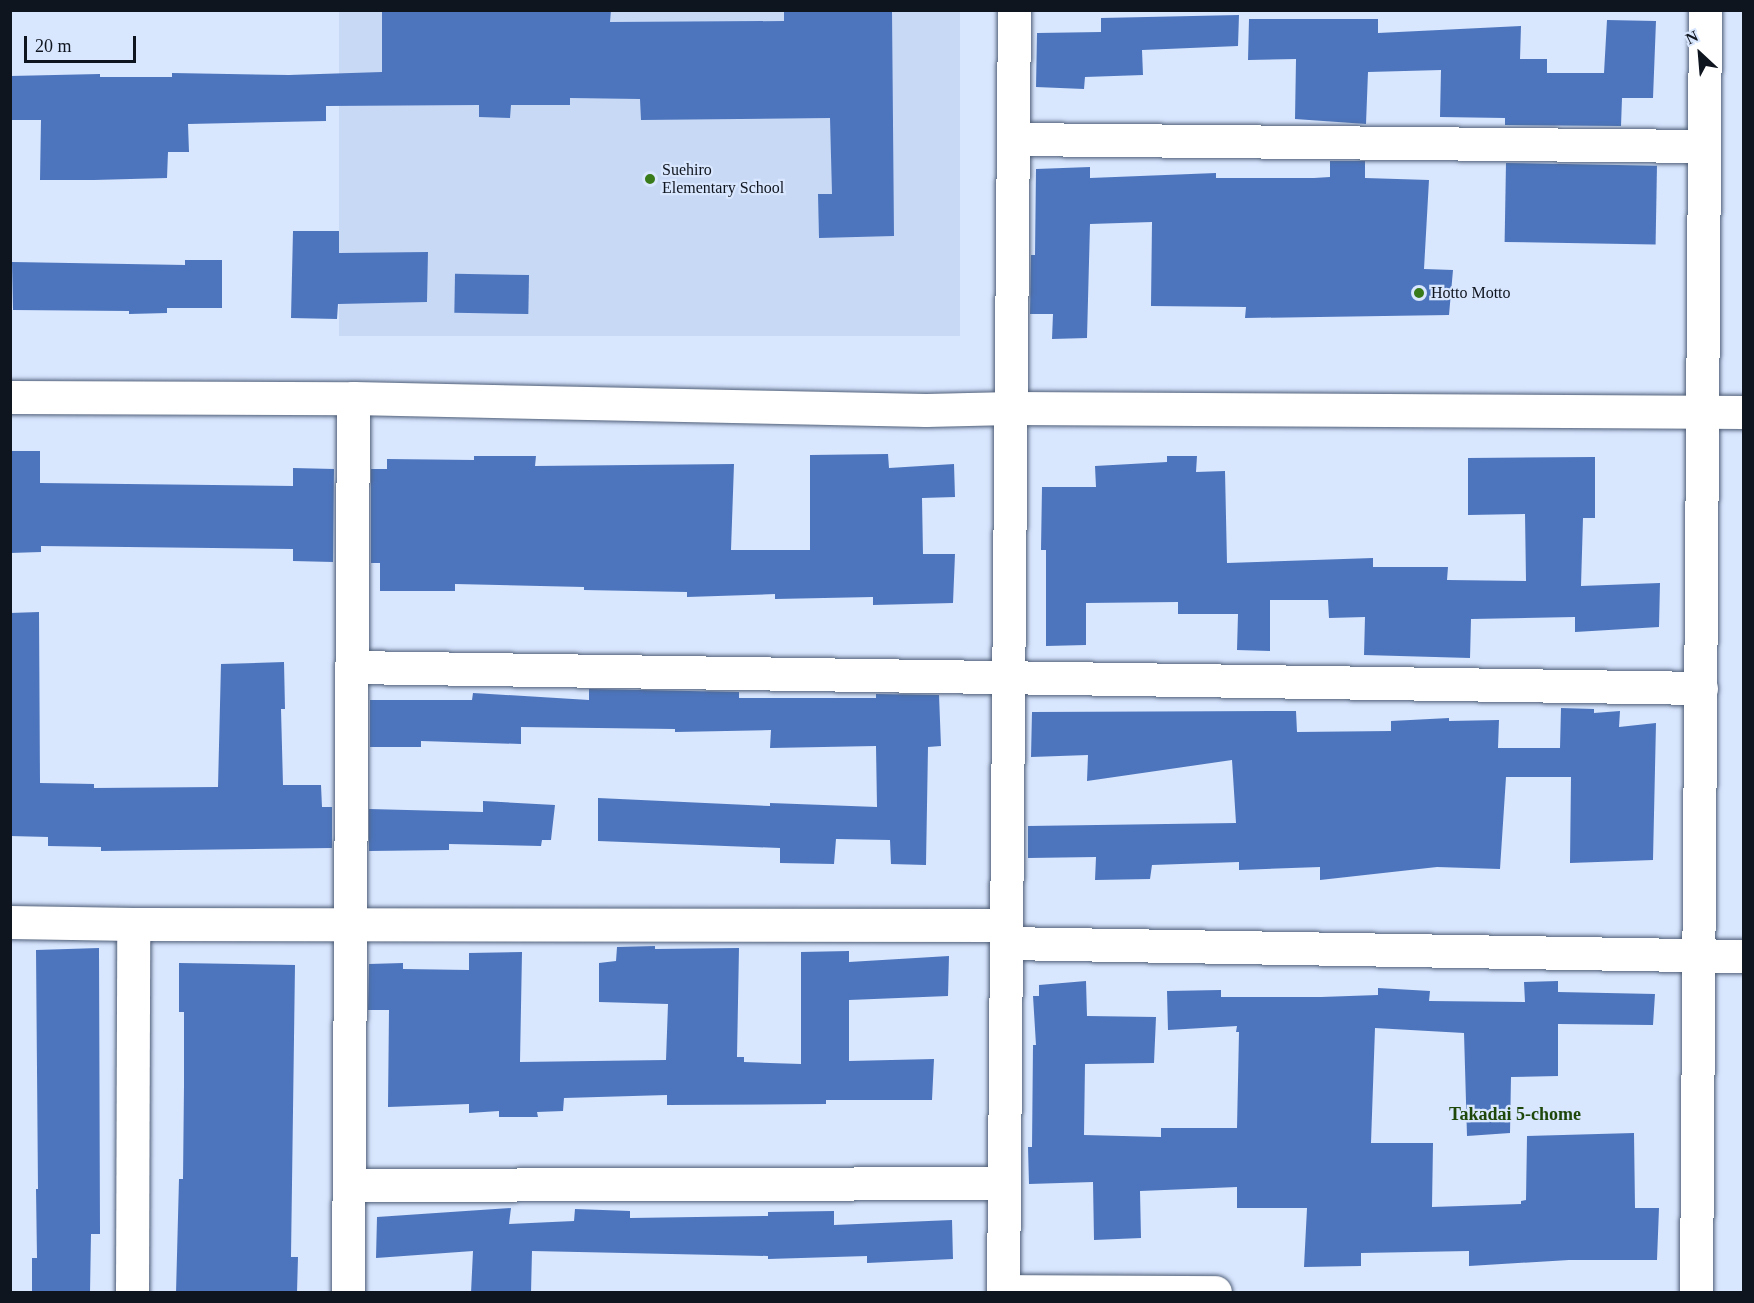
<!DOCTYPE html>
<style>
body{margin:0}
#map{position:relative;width:1754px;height:1303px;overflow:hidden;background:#d8e6fe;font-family:Georgia,serif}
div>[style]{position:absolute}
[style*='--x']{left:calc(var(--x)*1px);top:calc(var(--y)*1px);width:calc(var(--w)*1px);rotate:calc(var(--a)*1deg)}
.built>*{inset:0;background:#c8d9f6;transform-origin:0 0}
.building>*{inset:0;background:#4d75bd;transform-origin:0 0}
.roads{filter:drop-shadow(0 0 2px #4f5e77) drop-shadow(0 0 2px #4f5e77)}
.minor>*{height:33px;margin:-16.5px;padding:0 16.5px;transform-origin:16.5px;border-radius:16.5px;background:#fff}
.dots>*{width:16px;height:16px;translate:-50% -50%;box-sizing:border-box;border:3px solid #d8e6fe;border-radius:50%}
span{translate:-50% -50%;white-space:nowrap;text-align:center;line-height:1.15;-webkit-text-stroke:4.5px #d8e6fe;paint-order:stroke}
.poi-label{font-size:16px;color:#0f151f}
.left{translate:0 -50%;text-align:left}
.neighbourhood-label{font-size:18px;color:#1e470a;font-weight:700}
.frame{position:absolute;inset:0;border:12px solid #0f151f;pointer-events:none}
.north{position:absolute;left:1670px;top:24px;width:60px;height:60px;-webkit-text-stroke:4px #d8e6fe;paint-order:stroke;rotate:334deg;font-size:16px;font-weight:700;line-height:24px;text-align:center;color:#0f151f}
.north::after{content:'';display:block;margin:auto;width:21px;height:27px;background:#0f151f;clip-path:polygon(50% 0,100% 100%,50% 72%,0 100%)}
.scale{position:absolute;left:24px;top:36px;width:112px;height:27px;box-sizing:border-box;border:3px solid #0f151f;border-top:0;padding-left:8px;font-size:18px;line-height:21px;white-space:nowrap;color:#0f151f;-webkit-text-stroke:4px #d8e6fe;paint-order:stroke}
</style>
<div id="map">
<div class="built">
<div style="left:339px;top:11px;width:621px;height:325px"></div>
</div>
<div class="building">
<div style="clip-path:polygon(382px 10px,611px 10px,610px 22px,784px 21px,784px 10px,892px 10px,894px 236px,819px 238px,818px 194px,832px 194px,830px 118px,641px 120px,640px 99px,570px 98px,570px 105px,511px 105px,510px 118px,479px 117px,479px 105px,326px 106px,326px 121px,188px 124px,189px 152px,168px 152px,167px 178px,94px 180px,40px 180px,41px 120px,10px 120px,10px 76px,100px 74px,100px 77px,172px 77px,172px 73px,289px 75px,382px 72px)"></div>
<div style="clip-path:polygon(1239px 15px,1238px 46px,1142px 50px,1143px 75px,1085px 77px,1084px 89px,1036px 87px,1037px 33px,1101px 32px,1101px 18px)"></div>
<div style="clip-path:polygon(1249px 19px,1378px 19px,1378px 33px,1521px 26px,1520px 59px,1547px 59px,1547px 73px,1604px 73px,1607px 20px,1656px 21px,1653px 98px,1622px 98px,1621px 126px,1505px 125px,1505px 118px,1440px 117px,1441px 70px,1368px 72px,1366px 124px,1295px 119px,1296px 59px,1248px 60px)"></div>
<div style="clip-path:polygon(1330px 161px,1365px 161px,1365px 178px,1429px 180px,1424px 269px,1453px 270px,1449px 315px,1245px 318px,1246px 307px,1151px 306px,1152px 222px,1090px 224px,1087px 338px,1052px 339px,1053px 314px,1030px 314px,1031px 255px,1035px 255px,1036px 169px,1090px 167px,1090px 178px,1216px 173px,1216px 178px,1314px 178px,1330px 177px)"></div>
<div style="left:1506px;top:163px;width:151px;height:79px;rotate:1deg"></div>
<div style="clip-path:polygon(293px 231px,339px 231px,339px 253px,428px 252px,427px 302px,338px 304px,337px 319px,291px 318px)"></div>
<div style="clip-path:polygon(185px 260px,222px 260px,222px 308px,167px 308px,167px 313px,129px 314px,129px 311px,13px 310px,12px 262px,185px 265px)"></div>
<div style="left:529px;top:275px;width:39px;height:74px;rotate:91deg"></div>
<div style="clip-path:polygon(10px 451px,40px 451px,40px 483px,293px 486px,293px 468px,334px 469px,333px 562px,293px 561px,293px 549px,41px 546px,41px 552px,10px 553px)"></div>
<div style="clip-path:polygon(888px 454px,889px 468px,954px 464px,955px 497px,922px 498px,923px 554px,955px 554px,953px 603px,873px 605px,873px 597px,775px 599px,775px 594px,687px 597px,687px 592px,584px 590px,584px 587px,455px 584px,455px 591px,380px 591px,380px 563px,371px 563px,371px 469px,387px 469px,387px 459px,474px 460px,474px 456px,536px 456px,535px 466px,734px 464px,731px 550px,810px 550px,810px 455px)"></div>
<div style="clip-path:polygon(1167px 456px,1197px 456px,1196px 472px,1225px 471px,1227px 563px,1373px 558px,1373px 567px,1448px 567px,1447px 580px,1526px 581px,1525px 514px,1468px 515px,1468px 458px,1595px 457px,1595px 518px,1583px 518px,1581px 586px,1660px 583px,1659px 627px,1575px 632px,1575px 617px,1471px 619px,1470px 658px,1364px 655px,1365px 617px,1329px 618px,1328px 600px,1270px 600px,1270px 651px,1237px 650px,1238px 614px,1178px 614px,1178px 602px,1086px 603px,1086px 645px,1046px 646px,1046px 550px,1041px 550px,1042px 487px,1096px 487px,1095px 466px,1167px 462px)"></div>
<div style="clip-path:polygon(39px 612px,40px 783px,94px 784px,94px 788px,218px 787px,221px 664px,284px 662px,285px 709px,281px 709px,283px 785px,321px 785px,322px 807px,332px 807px,332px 848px,101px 851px,101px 847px,48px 846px,48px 837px,10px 836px,10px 613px)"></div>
<div style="clip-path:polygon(589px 689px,739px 692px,739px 698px,876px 698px,876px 694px,939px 695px,941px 746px,928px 747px,926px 865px,891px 864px,890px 840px,836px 839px,834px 864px,780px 863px,780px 848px,598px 841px,598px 798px,770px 806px,770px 803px,877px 807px,876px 746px,770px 748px,771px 730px,675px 732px,675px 729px,521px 727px,521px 744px,421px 741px,421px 747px,370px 747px,370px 700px,472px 700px,473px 693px,589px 700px)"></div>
<div style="clip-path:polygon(1561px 708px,1594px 709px,1594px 713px,1620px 711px,1619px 727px,1656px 723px,1653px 860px,1570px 863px,1571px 777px,1506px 777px,1500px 869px,1437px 867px,1320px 880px,1320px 867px,1239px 870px,1239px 862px,1152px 865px,1150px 879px,1095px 880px,1096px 857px,1028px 858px,1028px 826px,1236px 823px,1232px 760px,1087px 781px,1088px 755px,1031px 757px,1032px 712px,1296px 711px,1297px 732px,1391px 731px,1391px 721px,1449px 718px,1449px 721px,1499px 720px,1498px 748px,1560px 748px)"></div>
<div style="clip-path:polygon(483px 801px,555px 805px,551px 840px,542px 840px,541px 846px,449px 844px,449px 850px,369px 851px,369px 809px,483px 812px)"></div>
<div style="clip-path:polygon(655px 946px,655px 949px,739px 948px,737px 1057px,744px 1057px,744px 1062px,801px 1064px,801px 952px,849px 951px,849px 962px,949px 956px,948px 996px,849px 1000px,849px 1061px,934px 1059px,932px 1100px,826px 1100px,826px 1104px,667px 1105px,667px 1095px,564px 1098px,563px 1111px,537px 1112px,538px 1117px,499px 1117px,499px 1111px,469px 1113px,469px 1104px,388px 1107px,389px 1010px,368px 1010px,369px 964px,403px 963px,403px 969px,469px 970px,469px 953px,522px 952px,520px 1062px,666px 1060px,668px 1004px,599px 1002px,599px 963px,616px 961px,617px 947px)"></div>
<div style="clip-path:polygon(99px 948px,100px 1234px,91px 1234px,90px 1293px,32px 1293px,32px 1258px,37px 1258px,36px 1189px,38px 1189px,36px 950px)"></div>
<div style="clip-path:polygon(179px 963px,295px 965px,291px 1257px,298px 1257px,297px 1293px,176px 1293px,179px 1179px,183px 1179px,184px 1085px,184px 1012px,179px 1012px)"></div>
<div style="clip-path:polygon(1086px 981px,1087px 1016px,1156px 1017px,1154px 1063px,1085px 1064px,1084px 1135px,1161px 1137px,1161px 1128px,1237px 1128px,1239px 1032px,1236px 1032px,1237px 1026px,1168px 1030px,1167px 991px,1221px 990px,1221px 997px,1321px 997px,1378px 995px,1378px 988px,1430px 991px,1429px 1001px,1525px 1002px,1524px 982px,1558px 981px,1558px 992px,1655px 994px,1653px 1025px,1558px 1024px,1558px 1076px,1511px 1077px,1510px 1133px,1467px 1136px,1464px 1033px,1375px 1028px,1371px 1143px,1433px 1143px,1432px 1207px,1521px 1204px,1521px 1201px,1526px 1200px,1527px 1136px,1634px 1133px,1635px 1208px,1659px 1208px,1657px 1260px,1569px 1260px,1469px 1266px,1469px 1251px,1361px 1253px,1361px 1266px,1304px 1267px,1307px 1208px,1237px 1208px,1237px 1187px,1140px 1191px,1141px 1238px,1094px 1240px,1093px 1182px,1029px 1184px,1028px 1147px,1032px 1147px,1033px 1045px,1036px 1045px,1033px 996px,1039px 996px,1039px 985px)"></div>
<div style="clip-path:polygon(511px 1208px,509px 1224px,574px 1221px,575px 1209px,630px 1211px,630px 1218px,768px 1216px,768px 1212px,834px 1211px,834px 1225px,952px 1220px,953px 1259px,867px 1263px,867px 1256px,768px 1259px,768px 1256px,532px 1251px,531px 1293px,471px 1293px,473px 1251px,376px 1258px,377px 1217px)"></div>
</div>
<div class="roads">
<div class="minor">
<div style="--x:1013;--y:139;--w:691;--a:0.58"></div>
<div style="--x:10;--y:397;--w:343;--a:0.2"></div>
<div style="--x:353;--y:398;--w:573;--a:1.2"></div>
<div style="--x:926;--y:410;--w:85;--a:-1.3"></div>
<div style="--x:1011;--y:408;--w:733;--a:0.31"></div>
<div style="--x:351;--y:667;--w:1350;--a:0.89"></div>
<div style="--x:10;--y:922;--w:123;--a:0.9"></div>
<div style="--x:133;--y:924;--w:873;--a:0.07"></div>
<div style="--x:1006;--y:943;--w:738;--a:1.01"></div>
<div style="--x:349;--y:1185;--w:655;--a:-0.17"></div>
<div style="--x:1003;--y:1291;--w:212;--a:0.3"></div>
<div style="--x:132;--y:1292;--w:368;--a:-89.8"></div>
<div style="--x:348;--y:1292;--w:894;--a:-89.68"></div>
<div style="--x:1003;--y:1292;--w:1282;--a:-89.51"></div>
<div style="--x:1696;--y:1292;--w:1282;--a:-89.6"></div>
</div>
</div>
<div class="dots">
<div style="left:650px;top:179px;background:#397a1a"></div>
<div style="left:1419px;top:293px;background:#397a1a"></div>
</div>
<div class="poi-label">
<span class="left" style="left:662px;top:179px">Suehiro<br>Elementary School</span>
<span class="left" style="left:1431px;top:293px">Hotto Motto</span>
</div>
<div class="neighbourhood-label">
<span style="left:1515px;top:1114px">Takadai 5-chome</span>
</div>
<div class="frame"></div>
<div class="north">N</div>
<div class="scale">20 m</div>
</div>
